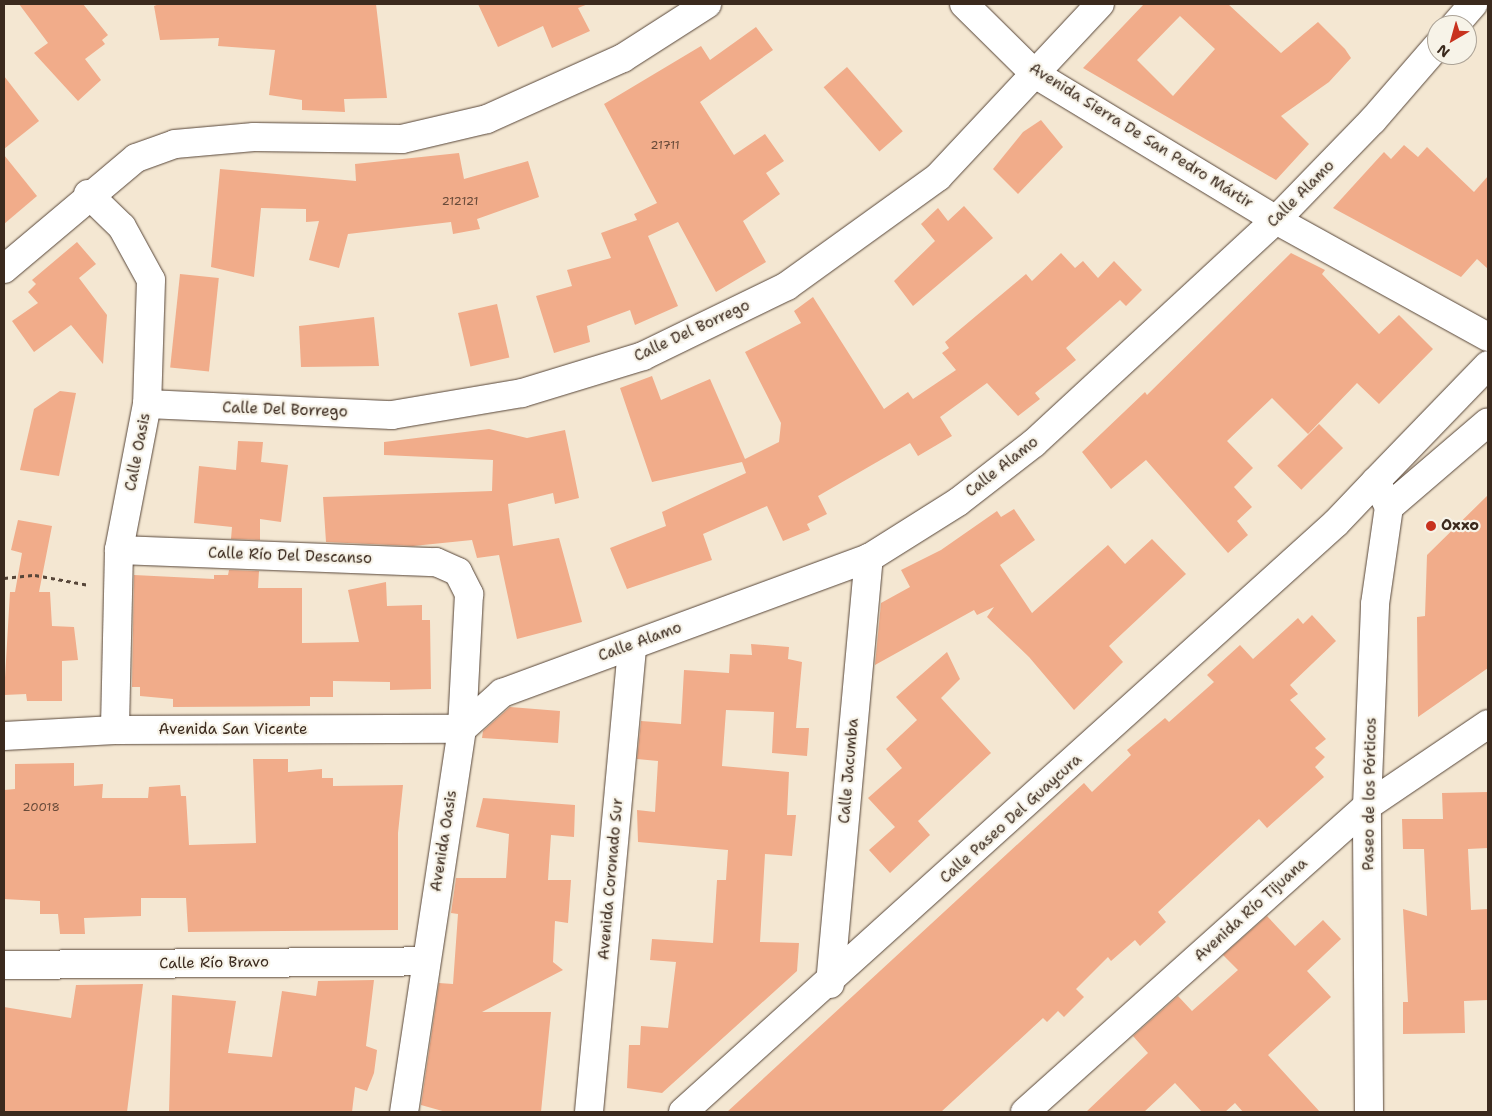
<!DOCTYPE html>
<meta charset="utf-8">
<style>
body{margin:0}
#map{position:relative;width:1492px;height:1116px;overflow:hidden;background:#f4e7d2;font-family:"Shantell Sans",sans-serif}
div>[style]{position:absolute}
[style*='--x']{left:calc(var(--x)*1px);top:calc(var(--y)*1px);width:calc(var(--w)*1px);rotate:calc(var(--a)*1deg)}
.building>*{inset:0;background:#f1ac8a;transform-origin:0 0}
.path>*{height:3px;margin-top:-1.5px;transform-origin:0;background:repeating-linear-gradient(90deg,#574639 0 4px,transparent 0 8px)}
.roads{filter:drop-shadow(0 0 1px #574639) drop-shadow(0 0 1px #574639)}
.minor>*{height:28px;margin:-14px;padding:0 14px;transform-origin:14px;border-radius:14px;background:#fff}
.tertiary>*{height:28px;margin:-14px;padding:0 14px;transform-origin:14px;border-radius:14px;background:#fff}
.secondary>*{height:28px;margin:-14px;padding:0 14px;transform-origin:14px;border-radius:14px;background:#fff}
.dots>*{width:14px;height:14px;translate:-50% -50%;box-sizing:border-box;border:2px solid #f7f3e8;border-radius:50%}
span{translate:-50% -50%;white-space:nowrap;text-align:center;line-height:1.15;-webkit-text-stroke:4.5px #f7f3e8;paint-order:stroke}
.number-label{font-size:12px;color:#684a39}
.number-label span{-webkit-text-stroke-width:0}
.street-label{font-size:15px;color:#3b2a1e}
.poi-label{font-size:15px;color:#3b2a1e;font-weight:700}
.left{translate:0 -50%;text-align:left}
.frame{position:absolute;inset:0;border:5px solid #3b2a1e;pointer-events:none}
.north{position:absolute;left:1427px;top:15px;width:50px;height:50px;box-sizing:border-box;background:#f7f3e8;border:1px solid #aca397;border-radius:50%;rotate:218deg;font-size:14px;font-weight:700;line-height:20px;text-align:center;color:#3b2a1e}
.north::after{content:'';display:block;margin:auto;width:18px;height:22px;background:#c8321e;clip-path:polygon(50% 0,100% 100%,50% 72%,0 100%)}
</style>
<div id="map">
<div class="building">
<div style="clip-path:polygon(19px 4px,83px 4px,108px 35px,102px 40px,105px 44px,85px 59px,101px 80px,78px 101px,34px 53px,48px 43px)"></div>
<div style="clip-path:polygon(159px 4px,376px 4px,387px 98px,344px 99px,345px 112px,302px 110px,302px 100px,269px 95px,275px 50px,218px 46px,219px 38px,160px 40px,154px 6px)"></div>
<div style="clip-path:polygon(478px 4px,588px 4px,578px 8px,590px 31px,552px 48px,543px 26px,498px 47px)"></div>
<div style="clip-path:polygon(evenodd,1144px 4px,1228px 4px,1281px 53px,1318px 22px,1345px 49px,1351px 58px,1329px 82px,1281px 116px,1309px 144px,1276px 180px,1083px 68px,1144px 4px,1180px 16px,1215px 49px,1173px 96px,1137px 60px,1180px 16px)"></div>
<div style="clip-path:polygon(756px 27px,773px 50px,700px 102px,734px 155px,765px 134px,784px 161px,766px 173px,780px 194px,743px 221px,766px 262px,716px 292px,678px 222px,648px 236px,678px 306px,635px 325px,630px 310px,587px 326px,590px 342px,554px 353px,536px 296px,572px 286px,567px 270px,611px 258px,601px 233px,637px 220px,634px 214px,657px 203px,604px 104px,701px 46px,710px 60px)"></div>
<div style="left:847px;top:67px;width:85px;height:31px;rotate:49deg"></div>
<div style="clip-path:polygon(4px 76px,39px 121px,4px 149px)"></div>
<div style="clip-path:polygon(1041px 120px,1063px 147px,1018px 194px,993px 169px,1023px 132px)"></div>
<div style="clip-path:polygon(1404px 145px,1418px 157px,1427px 147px,1474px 192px,1488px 176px,1488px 269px,1477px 259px,1461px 277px,1333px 208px,1384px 152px,1391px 159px)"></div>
<div style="clip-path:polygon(459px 153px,464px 179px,528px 161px,539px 197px,477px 219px,480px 229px,453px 234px,451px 222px,348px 234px,339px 268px,309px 260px,319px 221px,306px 222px,306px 209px,261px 208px,254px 277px,211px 267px,220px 169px,356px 181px,355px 164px)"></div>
<div style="clip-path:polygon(4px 155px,37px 196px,4px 224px)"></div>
<div style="clip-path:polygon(964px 206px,993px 238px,913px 306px,894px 281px,935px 241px,921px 224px,938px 208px,948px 221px)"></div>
<div style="clip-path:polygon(77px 242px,96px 264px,79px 278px,107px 315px,103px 364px,71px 325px,34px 352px,12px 321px,38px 303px,28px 292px,36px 284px,32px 280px)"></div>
<div style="clip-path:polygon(1061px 253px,1075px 268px,1083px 261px,1098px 278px,1114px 261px,1142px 290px,1126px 306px,1120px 300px,1066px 348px,1076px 360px,1035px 393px,1040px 399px,1018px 416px,987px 383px,940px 417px,952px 436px,918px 456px,910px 443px,818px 496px,827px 514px,807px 524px,810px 530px,783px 541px,767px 506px,703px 534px,712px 560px,627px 589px,610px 548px,666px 526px,662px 512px,746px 473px,742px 462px,652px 482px,620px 388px,652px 376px,661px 400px,710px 379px,745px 459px,779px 442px,781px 423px,745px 352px,801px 323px,794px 311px,813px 297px,884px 409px,908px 392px,913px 399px,956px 370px,942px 353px,949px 348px,945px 342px,1026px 274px,1032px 281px)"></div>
<div style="clip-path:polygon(1291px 253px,1325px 270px,1322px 274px,1379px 334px,1399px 315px,1433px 349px,1379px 404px,1357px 383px,1308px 434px,1272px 398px,1227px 441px,1253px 468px,1234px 487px,1252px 507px,1237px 521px,1248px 535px,1228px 553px,1146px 460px,1111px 489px,1082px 452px,1145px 392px,1147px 395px)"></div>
<div style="left:180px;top:274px;width:39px;height:94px;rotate:6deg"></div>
<div style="left:497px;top:304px;width:55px;height:40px;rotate:77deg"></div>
<div style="clip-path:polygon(374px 317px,379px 366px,301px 367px,299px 326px)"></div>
<div style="clip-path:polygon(60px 391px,76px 393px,59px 476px,20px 470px,34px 409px)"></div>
<div style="left:1319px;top:424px;width:34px;height:59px;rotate:45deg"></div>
<div style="clip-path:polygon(489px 429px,527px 438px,565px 430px,579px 498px,555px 504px,553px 493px,508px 504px,513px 546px,559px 538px,582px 622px,517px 639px,499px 555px,477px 558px,472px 540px,413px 546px,326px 542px,323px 497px,492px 491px,493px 460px,384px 455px,384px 442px)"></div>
<div style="clip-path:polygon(238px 441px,263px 442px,261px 462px,288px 465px,281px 522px,260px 519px,260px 540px,231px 539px,232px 527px,194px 523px,199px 466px,236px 470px)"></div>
<div style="clip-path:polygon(1488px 495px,1488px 668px,1418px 717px,1417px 617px,1425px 616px,1427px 555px)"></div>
<div style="clip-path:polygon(1014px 509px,1035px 540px,1000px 565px,1032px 613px,1108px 545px,1125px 564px,1152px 539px,1186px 574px,1109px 646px,1123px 662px,1074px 710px,1029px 657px,987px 617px,994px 607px,977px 615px,974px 610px,875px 665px,881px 603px,910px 587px,901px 570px,941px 550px,997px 511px,1001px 517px)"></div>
<div style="clip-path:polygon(18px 520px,52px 526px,39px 592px,50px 592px,52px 626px,74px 627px,78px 660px,62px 661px,62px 701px,27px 701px,26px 694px,4px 695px,10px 592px,15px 592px,22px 553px,11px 550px)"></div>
<div style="clip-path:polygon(229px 570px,259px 571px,258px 588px,302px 588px,302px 643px,359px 642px,348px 590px,386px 582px,387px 606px,422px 605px,422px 620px,430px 620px,431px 689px,390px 690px,390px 682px,333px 681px,333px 697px,310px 697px,310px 706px,173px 707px,173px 699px,140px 696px,140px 687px,132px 687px,134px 575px,214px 579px,214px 575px,228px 575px)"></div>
<div style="clip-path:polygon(1312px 615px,1336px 641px,1290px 685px,1298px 694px,1290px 700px,1326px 739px,1315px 748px,1325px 757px,1315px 767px,1324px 777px,1267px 828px,1259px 819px,1158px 912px,1166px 922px,1140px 946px,1135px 940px,1111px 961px,1108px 957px,1076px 989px,1084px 997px,1064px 1017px,1058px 1011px,1047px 1022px,1043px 1018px,941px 1112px,727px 1112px,1084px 783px,1092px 792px,1131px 755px,1127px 750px,1165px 718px,1169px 722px,1214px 682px,1207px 675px,1240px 645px,1253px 659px,1298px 618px,1303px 624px)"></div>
<div style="clip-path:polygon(751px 644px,789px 647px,788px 659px,802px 662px,796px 728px,809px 728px,807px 756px,772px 753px,774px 712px,726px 710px,722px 766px,789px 772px,787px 815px,796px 815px,792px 856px,765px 854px,760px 942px,799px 943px,797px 971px,662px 1093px,627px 1088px,629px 1045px,640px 1045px,641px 1026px,668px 1028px,676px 962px,650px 960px,652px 939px,713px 943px,717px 880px,726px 880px,728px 850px,638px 842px,637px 810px,655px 812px,658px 761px,637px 759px,641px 721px,681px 724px,684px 670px,729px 673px,730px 654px,752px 655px)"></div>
<div style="clip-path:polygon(947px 652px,960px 679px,941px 698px,991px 753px,918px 821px,930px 835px,890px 873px,869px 850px,895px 827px,868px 798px,902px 768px,886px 749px,917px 720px,896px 697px)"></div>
<div style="clip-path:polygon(510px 707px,560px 711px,558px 743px,482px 738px,483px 731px)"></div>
<div style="clip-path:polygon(253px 759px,288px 759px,288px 772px,322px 769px,322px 778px,333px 778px,333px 786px,403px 785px,398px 833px,398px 930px,188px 932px,186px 898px,141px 898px,141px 916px,84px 918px,85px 934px,60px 934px,58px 914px,40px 914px,40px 901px,4px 899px,4px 790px,15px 789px,15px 764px,74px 763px,74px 786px,103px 784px,102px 798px,148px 798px,149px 787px,180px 785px,181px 796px,186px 796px,189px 845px,256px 843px)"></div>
<div style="clip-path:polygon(1488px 792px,1488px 848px,1468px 849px,1471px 910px,1488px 909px,1488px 1000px,1464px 1001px,1465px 1033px,1403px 1034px,1403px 1002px,1408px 1002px,1403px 909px,1427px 916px,1424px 849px,1403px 849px,1402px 819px,1443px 819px,1442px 793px)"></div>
<div style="clip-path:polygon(483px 798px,575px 805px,574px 837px,551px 835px,548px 880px,571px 880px,568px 923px,555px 921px,553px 962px,563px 970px,482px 1012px,551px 1012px,541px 1112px,446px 1112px,421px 1105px,439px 983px,453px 984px,458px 914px,451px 913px,456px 878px,506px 878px,509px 834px,476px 827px)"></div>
<div style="clip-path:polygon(1267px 916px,1295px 946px,1323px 920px,1341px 939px,1307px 971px,1331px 997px,1268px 1055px,1320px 1112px,1243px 1112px,1235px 1103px,1225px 1112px,1202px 1112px,1175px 1083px,1144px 1112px,1086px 1112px,1148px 1053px,1133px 1036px,1178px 996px,1192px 1011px,1238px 970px,1223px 955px)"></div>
<div style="clip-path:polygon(374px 980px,366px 1046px,377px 1050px,374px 1073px,367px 1091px,355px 1087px,352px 1112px,169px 1112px,172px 995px,236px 1001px,228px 1053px,272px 1057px,282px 991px,316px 996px,318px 981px)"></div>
<div style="clip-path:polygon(143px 984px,127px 1112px,4px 1112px,4px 1007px,71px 1018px,76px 985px)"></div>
</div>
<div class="path">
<div style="--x:4;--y:578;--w:31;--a:-6"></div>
<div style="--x:35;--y:575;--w:55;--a:10.5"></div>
</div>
<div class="roads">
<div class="minor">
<div style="--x:88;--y:194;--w:47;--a:44.1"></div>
<div style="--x:122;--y:227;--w:60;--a:61.3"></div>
<div style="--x:151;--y:280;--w:124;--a:91.8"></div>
<div style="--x:147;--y:404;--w:149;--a:100.9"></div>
<div style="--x:119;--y:550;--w:180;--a:91.3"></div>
<div style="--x:4;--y:269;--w:172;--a:-40.1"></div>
<div style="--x:136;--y:158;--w:41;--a:-19.7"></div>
<div style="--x:175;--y:144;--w:79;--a:-5.1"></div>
<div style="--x:254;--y:137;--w:148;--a:0.8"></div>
<div style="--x:402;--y:139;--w:87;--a:-13.2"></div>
<div style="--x:487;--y:119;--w:149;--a:-24.2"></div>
<div style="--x:623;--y:58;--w:100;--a:-32.7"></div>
<div style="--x:147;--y:404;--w:245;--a:2.6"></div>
<div style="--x:392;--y:415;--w:132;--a:-9.6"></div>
<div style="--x:522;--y:393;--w:127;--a:-17"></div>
<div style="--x:643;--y:356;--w:160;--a:-25.9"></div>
<div style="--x:787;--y:286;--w:186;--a:-35.8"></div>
<div style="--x:938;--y:177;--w:237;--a:-46.9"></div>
<div style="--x:119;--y:550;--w:317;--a:2.2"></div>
<div style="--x:436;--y:562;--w:24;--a:24"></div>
<div style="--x:458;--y:572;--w:25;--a:63"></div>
<div style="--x:469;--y:594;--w:135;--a:93"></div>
<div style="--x:462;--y:729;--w:387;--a:98.6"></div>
<div style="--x:4;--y:965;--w:420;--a:-0.5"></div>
<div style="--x:830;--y:984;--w:428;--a:-84.8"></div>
<div style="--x:589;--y:1112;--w:468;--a:-84.7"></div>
<div style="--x:683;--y:1112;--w:879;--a:-42.05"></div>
<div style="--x:1336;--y:523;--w:58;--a:-46.4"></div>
</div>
<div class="tertiary">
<div style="--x:964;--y:4;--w:100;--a:44.6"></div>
<div style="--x:1035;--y:74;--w:282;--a:31.2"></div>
<div style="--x:1276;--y:220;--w:242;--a:28.9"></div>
<div style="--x:1455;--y:25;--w:28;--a:-49"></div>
<div style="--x:4;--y:736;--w:111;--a:-3.1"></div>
<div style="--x:115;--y:730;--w:347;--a:-0.2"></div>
<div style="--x:462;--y:729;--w:54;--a:-42"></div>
<div style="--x:502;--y:693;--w:391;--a:-20.2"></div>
<div style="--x:869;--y:558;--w:105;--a:-32.2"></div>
<div style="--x:958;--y:502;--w:96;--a:-37.8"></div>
<div style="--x:1034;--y:443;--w:329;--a:-42.7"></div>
<div style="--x:1276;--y:220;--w:139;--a:-45.9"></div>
<div style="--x:1373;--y:120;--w:98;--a:-49.1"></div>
<div style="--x:1369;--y:1112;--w:306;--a:-90.4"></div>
<div style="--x:1367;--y:806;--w:146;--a:-34.1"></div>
</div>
<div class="secondary">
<div style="--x:1389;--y:507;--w:130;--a:-40.6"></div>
<div style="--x:1025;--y:1112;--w:459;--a:-41.8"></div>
<div style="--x:1367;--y:806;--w:202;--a:-87.7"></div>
<div style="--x:1375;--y:604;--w:98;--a:-81.8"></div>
<div style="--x:1389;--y:507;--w:29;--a:-117"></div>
<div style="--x:1376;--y:481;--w:161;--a:-46"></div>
</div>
</div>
<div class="dots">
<div style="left:1431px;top:526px;background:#c8321e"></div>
</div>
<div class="number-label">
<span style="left:665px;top:146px">21711</span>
<span style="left:460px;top:202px">212121</span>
<span style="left:41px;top:808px">20018</span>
</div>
<div class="street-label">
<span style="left:1141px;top:136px;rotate:32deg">Avenida Sierra De San Pedro Mártir</span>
<span style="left:1301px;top:194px;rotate:-45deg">Calle Alamo</span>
<span style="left:692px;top:331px;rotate:-25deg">Calle Del Borrego</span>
<span style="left:285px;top:410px;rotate:2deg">Calle Del Borrego</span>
<span style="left:138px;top:452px;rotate:-79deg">Calle Oasis</span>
<span style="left:1002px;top:467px;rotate:-38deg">Calle Alamo</span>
<span style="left:290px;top:556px;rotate:2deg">Calle Río Del Descanso</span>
<span style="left:640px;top:642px;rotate:-20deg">Calle Alamo</span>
<span style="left:233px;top:730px">Avenida San Vicente</span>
<span style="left:849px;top:771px;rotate:-85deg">Calle Jacumba</span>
<span style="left:1370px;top:794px;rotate:-89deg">Paseo de los Pórticos</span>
<span style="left:1011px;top:819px;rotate:-42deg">Calle Paseo Del Guaycura</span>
<span style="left:444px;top:841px;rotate:-81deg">Avenida Oasis</span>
<span style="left:611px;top:879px;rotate:-85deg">Avenida Coronado Sur</span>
<span style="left:1251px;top:910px;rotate:-42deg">Avenida Río Tijuana</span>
<span style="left:214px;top:963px;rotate:-1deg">Calle Río Bravo</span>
</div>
<div class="poi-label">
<span class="left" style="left:1441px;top:526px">Oxxo</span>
</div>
<div class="frame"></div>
<div class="north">N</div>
</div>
